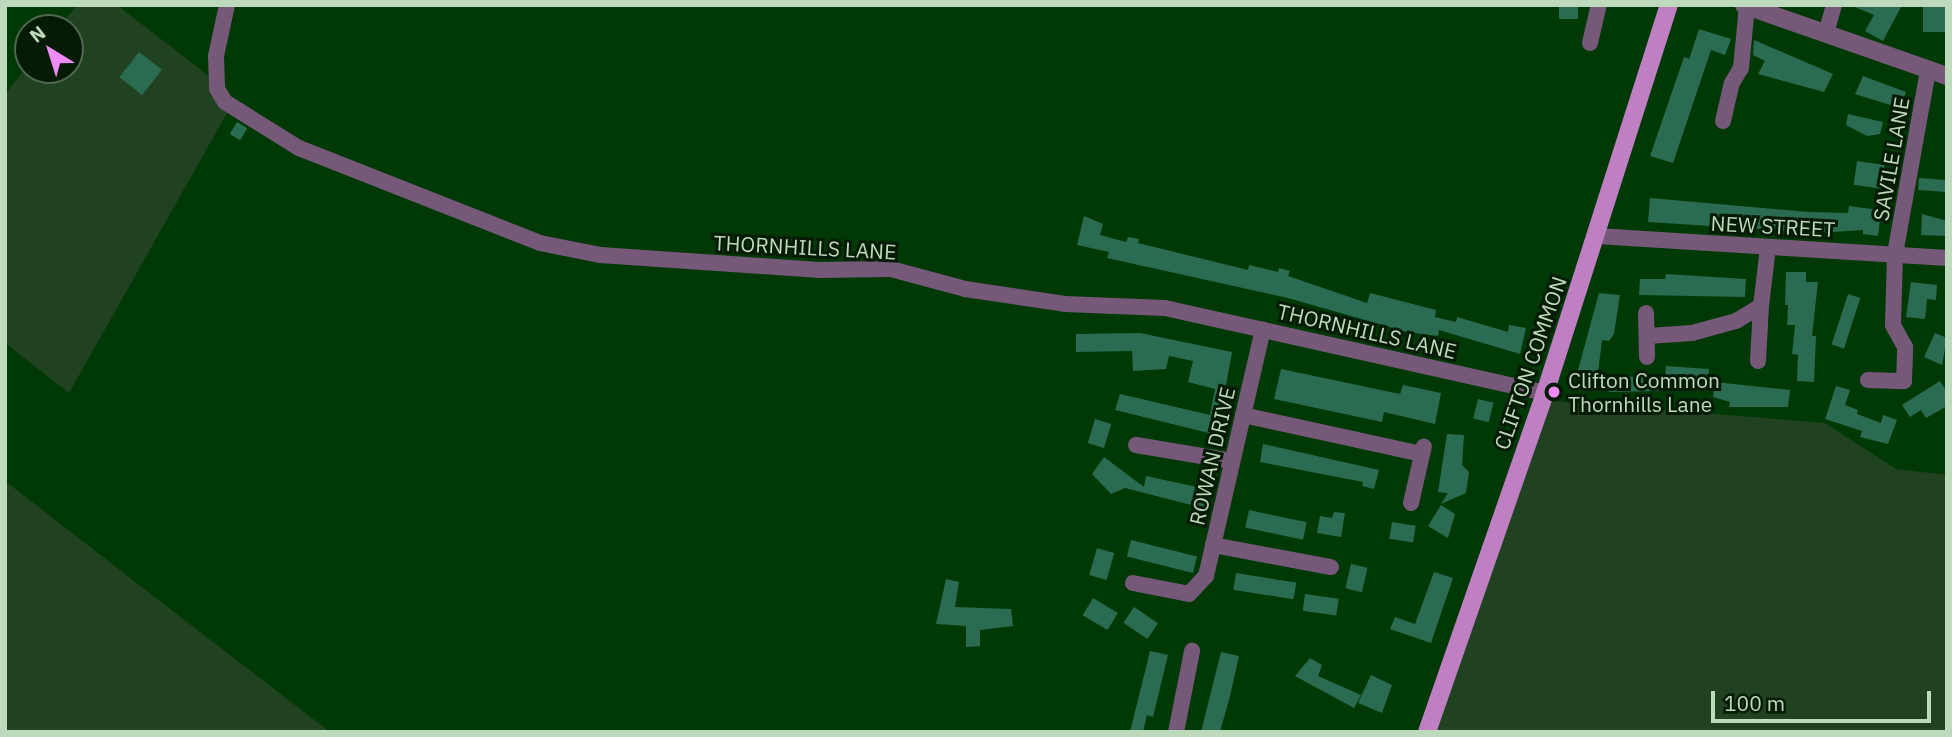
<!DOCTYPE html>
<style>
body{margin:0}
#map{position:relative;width:1952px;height:737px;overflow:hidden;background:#003905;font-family:"IBM Plex Sans",sans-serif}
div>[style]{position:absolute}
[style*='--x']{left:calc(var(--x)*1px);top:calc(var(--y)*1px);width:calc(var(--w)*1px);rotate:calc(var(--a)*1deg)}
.green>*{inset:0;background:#204220}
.building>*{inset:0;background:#2a6c51;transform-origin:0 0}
.minor>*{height:16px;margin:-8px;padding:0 8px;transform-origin:8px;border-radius:8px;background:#765879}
.tertiary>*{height:18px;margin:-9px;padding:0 9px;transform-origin:9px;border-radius:9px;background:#765879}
.primary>*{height:18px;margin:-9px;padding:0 9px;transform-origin:9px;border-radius:9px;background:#be7fc3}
.dots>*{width:19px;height:19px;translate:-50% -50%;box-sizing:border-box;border:4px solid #061b06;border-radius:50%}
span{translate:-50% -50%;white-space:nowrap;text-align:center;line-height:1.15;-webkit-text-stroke:6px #061b06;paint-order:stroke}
.street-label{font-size:21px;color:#bedabd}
.poi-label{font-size:21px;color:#bedabd}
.left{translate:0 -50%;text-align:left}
.frame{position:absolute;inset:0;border:7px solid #bedabd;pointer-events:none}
.north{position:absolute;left:14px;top:14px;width:70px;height:70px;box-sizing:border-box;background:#061b06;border:2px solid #50674f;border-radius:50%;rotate:322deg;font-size:19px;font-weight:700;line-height:28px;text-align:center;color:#bedabd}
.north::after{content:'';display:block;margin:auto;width:24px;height:32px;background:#ee8bf7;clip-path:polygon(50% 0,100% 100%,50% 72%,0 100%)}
.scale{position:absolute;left:1711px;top:691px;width:220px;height:32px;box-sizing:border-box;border:4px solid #bedabd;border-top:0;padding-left:9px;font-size:21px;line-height:24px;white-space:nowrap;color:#bedabd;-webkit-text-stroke:5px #061b06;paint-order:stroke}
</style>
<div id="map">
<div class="green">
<div style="clip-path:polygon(77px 5px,117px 5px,210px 77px,210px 95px,227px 113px,69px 393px,5px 343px,5px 94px,28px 66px,28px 70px,70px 70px,70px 28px,59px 28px)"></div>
<div style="clip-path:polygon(1545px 393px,1554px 401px,1825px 423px,1896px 469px,1947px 475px,1947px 732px,1427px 732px)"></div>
<div style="clip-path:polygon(5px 481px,187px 622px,330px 732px,5px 732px)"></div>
</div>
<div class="building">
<div style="left:1559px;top:5px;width:19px;height:14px"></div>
<div style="clip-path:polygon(1850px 5px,1902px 5px,1883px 41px,1865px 31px,1874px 15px)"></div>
<div style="left:1923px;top:5px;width:23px;height:27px"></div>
<div style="clip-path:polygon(1699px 29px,1731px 39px,1725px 55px,1711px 50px,1673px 163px,1650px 156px,1684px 57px,1689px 59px)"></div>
<div style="clip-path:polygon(1754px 40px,1833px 74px,1824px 92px,1758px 74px,1765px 61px,1753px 55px)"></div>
<div style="left:139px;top:52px;width:29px;height:32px;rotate:38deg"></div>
<div style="clip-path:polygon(1863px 76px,1906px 92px,1900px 108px,1855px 94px)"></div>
<div style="clip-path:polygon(1848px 114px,1883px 122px,1880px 134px,1867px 136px,1846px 125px)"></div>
<div style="left:237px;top:122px;width:12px;height:14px;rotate:31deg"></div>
<div style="left:1857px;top:161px;width:28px;height:24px;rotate:8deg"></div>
<div style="left:1919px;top:178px;width:28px;height:12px;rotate:4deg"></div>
<div style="clip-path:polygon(1650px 198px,1808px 212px,1848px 213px,1849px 206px,1872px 209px,1881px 212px,1878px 236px,1863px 234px,1863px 230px,1817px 233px,1648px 222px)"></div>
<div style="clip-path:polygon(1922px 214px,1947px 221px,1947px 236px,1921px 235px)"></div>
<div style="clip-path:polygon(1084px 216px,1103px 224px,1100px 235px,1126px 242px,1128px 237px,1139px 239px,1138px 243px,1248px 270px,1249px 265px,1278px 272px,1279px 268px,1290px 271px,1288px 276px,1367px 303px,1370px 293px,1436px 310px,1435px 317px,1456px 322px,1457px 317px,1508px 332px,1509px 325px,1526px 328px,1520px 354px,1439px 330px,1438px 336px,1407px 332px,1288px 298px,1107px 258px,1109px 252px,1077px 245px)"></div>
<div style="clip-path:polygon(1786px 272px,1806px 272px,1806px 282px,1818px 282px,1812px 336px,1816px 336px,1814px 382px,1797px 381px,1798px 355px,1792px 354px,1795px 325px,1787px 325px,1788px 305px,1785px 305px)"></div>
<div style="clip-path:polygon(1666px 274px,1746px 279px,1745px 297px,1639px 295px,1640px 279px,1665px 279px)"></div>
<div style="clip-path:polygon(1911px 282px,1937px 285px,1936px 300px,1927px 299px,1925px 319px,1906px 317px)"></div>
<div style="clip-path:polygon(1599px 293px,1620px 295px,1614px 334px,1609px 341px,1602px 340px,1598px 373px,1578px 370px)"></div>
<div style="left:1848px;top:294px;width:13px;height:53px;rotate:18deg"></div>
<div style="clip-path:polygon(1140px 333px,1232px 352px,1217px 435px,1115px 410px,1120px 394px,1210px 415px,1215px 389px,1188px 382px,1193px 361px,1169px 356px,1166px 369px,1133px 371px,1132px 351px,1076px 352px,1076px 334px)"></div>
<div style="clip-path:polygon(1935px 333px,1947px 338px,1942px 365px,1924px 357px)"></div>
<div style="clip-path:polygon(1666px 366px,1709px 369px,1708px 390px,1609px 392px,1610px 376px,1665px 378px)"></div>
<div style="clip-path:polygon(1281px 369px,1400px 394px,1403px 385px,1441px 393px,1435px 424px,1384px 412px,1382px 422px,1274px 399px)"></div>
<div style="clip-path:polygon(1940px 381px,1947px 392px,1947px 406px,1926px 418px,1921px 410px,1910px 417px,1902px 405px)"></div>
<div style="clip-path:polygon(1715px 382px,1790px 390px,1788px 407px,1729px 407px,1730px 402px,1713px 397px)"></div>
<div style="clip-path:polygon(1836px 386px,1850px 390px,1845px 405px,1858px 410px,1857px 414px,1881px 423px,1883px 415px,1897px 420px,1888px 444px,1860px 437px,1862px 431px,1825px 419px)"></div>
<div style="left:1478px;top:399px;width:16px;height:20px;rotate:14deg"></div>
<div style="left:1095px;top:419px;width:17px;height:25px;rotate:17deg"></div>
<div style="clip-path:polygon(1447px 434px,1464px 435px,1462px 465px,1469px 472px,1466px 493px,1441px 504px,1448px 493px,1438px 492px)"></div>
<div style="clip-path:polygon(1263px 444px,1379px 470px,1374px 489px,1362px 486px,1363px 482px,1260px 462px)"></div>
<div style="clip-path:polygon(1104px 457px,1144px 487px,1146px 476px,1211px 490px,1207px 509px,1125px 488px,1111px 494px,1092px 474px)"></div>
<div style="clip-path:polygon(1441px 505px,1455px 514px,1448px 538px,1428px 526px)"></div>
<div style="left:1249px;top:510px;width:59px;height:18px;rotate:12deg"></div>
<div style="clip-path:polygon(1334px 512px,1345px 513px,1341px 537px,1317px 533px,1320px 516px,1332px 518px)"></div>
<div style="left:1392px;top:522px;width:24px;height:17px;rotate:9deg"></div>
<div style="left:1131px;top:540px;width:68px;height:17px;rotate:14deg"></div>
<div style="left:1097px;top:548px;width:18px;height:28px;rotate:16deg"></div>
<div style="left:1351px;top:564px;width:17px;height:25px;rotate:13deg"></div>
<div style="clip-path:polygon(1434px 572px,1453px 578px,1431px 643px,1390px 629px,1395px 617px,1415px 624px)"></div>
<div style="left:1236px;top:573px;width:61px;height:17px;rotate:9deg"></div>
<div style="clip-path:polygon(946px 579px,959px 582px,955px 607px,1011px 609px,1013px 626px,980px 630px,980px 646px,966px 647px,966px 626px,936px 624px)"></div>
<div style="left:1305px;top:594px;width:34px;height:17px;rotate:8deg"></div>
<div style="left:1093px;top:598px;width:29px;height:20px;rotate:31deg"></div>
<div style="left:1134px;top:607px;width:29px;height:19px;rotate:34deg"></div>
<div style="clip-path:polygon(1150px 651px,1168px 655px,1153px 717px,1147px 715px,1143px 732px,1130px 732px)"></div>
<div style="clip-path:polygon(1221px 652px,1239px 656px,1230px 696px,1220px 732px,1201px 732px)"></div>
<div style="clip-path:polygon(1310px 658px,1322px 665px,1318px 676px,1361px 695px,1354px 708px,1295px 676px)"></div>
<div style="clip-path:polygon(1371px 675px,1392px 685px,1382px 713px,1358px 703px)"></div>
</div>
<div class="minor">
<div style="--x:227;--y:5;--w:52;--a:102.2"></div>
<div style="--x:216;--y:56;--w:33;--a:88"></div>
<div style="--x:217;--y:89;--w:15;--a:58"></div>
<div style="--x:225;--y:102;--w:87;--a:31.9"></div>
<div style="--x:299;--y:148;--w:259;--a:21.5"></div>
<div style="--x:540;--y:243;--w:61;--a:11.3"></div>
<div style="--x:600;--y:255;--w:220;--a:3.9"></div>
<div style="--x:819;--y:270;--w:72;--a:-0.8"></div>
<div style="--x:891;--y:269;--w:77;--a:15.1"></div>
<div style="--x:965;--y:289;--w:101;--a:8.5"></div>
<div style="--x:1065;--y:304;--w:100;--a:2.3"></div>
<div style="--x:1165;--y:308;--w:389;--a:12.6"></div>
<div style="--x:1826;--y:33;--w:29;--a:-74"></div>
<div style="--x:1590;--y:43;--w:39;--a:-77"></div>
<div style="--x:1723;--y:121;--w:39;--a:-77"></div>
<div style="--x:1732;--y:83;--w:17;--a:-59"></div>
<div style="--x:1741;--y:68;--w:62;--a:-84.5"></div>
<div style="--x:1597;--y:236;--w:351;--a:3.6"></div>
<div style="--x:1646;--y:313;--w:44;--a:88.7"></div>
<div style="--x:1648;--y:336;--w:44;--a:-3.9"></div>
<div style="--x:1692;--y:333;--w:46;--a:-15.3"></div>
<div style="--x:1736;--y:321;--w:29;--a:-31"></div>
<div style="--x:1761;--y:306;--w:59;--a:-83.2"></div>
<div style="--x:1758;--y:361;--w:55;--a:-86.9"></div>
<div style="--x:1868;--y:380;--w:36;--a:2"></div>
<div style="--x:1904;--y:381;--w:34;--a:-88"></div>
<div style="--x:1905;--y:347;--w:25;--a:-119"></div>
<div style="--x:1893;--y:325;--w:71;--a:-88.4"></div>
<div style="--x:1895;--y:254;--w:186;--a:-79.8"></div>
<div style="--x:1243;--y:415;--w:183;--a:12.3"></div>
<div style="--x:1136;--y:445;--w:97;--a:9.5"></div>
<div style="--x:1411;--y:503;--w:58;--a:-77.2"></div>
<div style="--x:1213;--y:545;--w:120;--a:10.6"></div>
<div style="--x:1133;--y:583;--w:57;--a:11.1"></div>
<div style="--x:1189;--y:594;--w:25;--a:-47"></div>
<div style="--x:1206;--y:576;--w:253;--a:-77"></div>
<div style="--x:1176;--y:732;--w:83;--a:-78.8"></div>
</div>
<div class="tertiary">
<div style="--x:1744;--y:5;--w:215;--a:19.3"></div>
</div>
<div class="primary">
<div style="--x:1427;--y:732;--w:359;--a:-70.8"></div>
<div style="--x:1545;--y:393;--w:407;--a:-72.3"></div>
</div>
<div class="dots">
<div style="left:1554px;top:392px;background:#ee8bf7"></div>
</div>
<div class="street-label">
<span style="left:1891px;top:159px;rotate:-80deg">SAVILE LANE</span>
<span style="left:1773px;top:226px;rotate:3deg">NEW STREET</span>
<span style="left:805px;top:247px;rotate:3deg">THORNHILLS LANE</span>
<span style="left:1367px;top:331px;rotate:13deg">THORNHILLS LANE</span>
<span style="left:1530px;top:363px;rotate:-71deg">CLIFTON COMMON</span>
<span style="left:1212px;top:456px;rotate:-77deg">ROWAN DRIVE</span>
</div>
<div class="poi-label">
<span class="left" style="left:1568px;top:392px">Clifton Common<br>Thornhills Lane</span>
</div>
<div class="frame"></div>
<div class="north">N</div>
<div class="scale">100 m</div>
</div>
